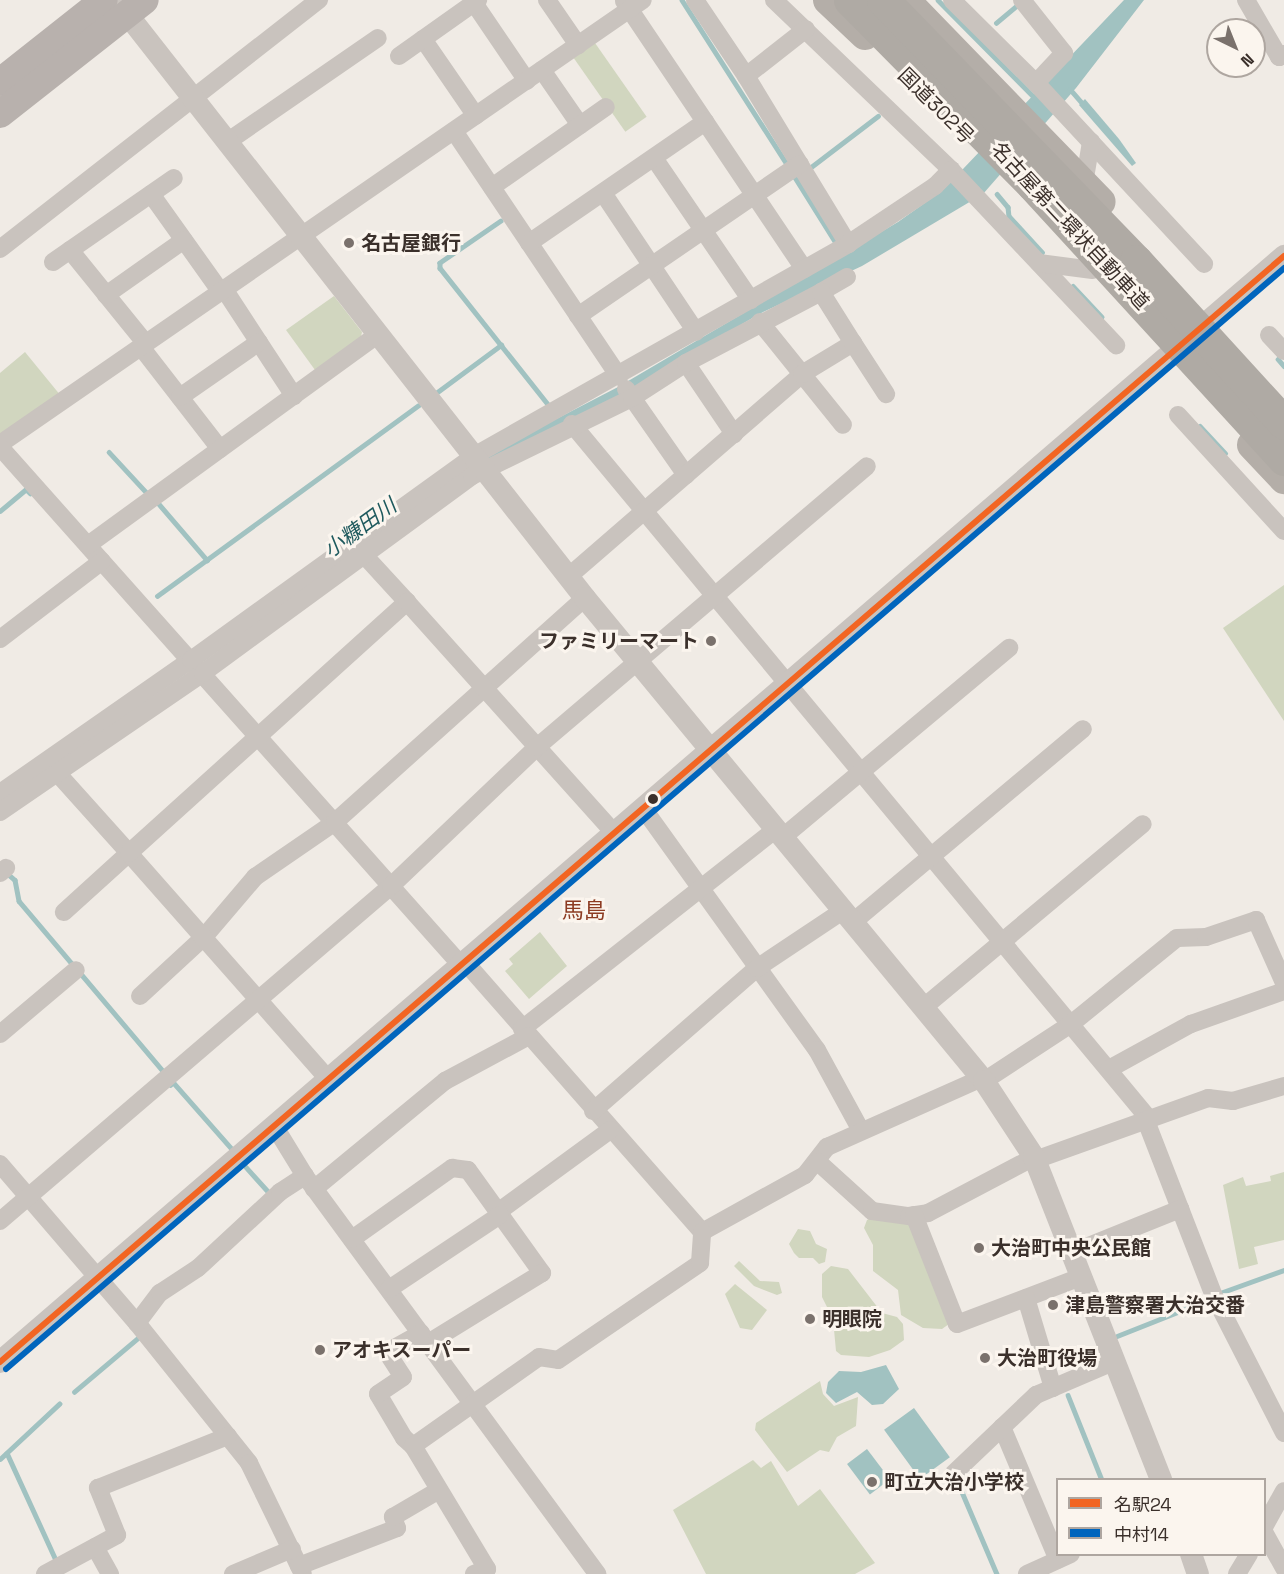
<!DOCTYPE html>
<meta charset="utf-8">
<style>
body{margin:0}
#map{position:relative;width:1284px;height:1574px;overflow:hidden;background:#f0ebe5;font-family:"Space Grotesk","Noto Sans JP",sans-serif}
div>[style]{position:absolute}
[style*='--x']{left:calc(var(--x)*1px);top:calc(var(--y)*1px);width:calc(var(--w)*1px);rotate:calc(var(--a)*1deg)}
.green>*{inset:0;background:#d1d6bf;transform-origin:0 0}
.water>*{inset:0;background:#a1c2c1;transform-origin:0 0}
.stream>*{height:4.5px;margin:-2.25px;padding:0 2.25px;transform-origin:2.25px;border-radius:2.25px;background:#a1c2c1}
.minor>*{height:18px;margin:-9px;padding:0 9px;transform-origin:9px;border-radius:9px;background:#c9c3be}
.tertiary>*{height:22px;margin:-11px;padding:0 11px;transform-origin:11px;border-radius:11px;background:#c9c3be}
.primary>*{height:28px;margin:-14px;padding:0 14px;transform-origin:14px;border-radius:14px;background:#b8b1ad}
.trunk>*{height:30px;margin:-15px;padding:0 15px;transform-origin:15px;border-radius:15px;background:#b4aea8}
.motorway-bridge>*{height:33px;margin:-16.5px;padding:0 16.5px;transform-origin:16.5px;border-radius:16.5px;background:#afaaa4}
.bus-1>*{height:6px;margin:-3px;padding:0 3px;transform-origin:3px;border-radius:3px;background:#f26522}
.bus-2>*{height:6px;margin:-3px;padding:0 3px;transform-origin:3px;border-radius:3px;background:#0065bd}
.dots>*{width:16px;height:16px;translate:-50% -50%;box-sizing:border-box;border:3px solid #fbf5ee;border-radius:50%}
span{translate:-50% -50%;white-space:nowrap;text-align:center;line-height:1.15;-webkit-text-stroke:6px #fbf5ee;paint-order:stroke}
.street-label{font-size:20px;color:#3b302b}
.poi-label{font-size:20px;color:#3b302b;font-weight:700}
.left{translate:0 -50%;text-align:left}
.right{translate:-100% -50%;text-align:right}
.water-label{font-size:21px;color:#1f5a5e;font-style:italic}
.quarter-label{font-size:22px;color:#8c3b22}
.legend{position:absolute;left:1056px;top:1478px;width:210px;height:78px;box-sizing:border-box;background:#fbf5ee;border:2px solid #aea6a0;margin:0;padding:8px 10px;list-style:none;font-size:18px;color:#3b302b}
.legend li{display:flex;align-items:center;gap:12px;height:30px}
.legend b{width:30px;border:2px solid #aea6a0}
.north{position:absolute;left:1206px;top:18px;width:60px;height:60px;box-sizing:border-box;background:#fbf5ee;border:2px solid #aea6a0;border-radius:50%;rotate:137deg;font-size:16px;font-weight:700;line-height:24px;text-align:center;color:#3b302b}
.north::after{content:'';display:block;margin:auto;width:21px;height:27px;background:#7a716c;clip-path:polygon(50% 0,100% 100%,50% 72%,0 100%)}
</style>
<div id="map">
<div class="green">
<div style="left:595px;top:43px;width:90px;height:26px;rotate:55deg"></div>
<div style="clip-path:polygon(334px 296px,362px 332px,361px 337px,315px 370px,286px 330px)"></div>
<div style="clip-path:polygon(25px 352px,61px 396px,0 434px,0 373px)"></div>
<div style="clip-path:polygon(1284px 585px,1284px 721px,1223px 628px)"></div>
<div style="clip-path:polygon(540px 932px,567px 966px,529px 999px,505px 971px,513px 964px,509px 959px)"></div>
<div style="clip-path:polygon(1284px 1172px,1284px 1240px,1254px 1247px,1258px 1264px,1239px 1269px,1223px 1185px,1243px 1177px,1246px 1186px,1271px 1181px,1270px 1176px)"></div>
<div style="clip-path:polygon(873px 1216px,912px 1224px,949px 1324px,942px 1329px,923px 1328px,901px 1315px,898px 1290px,873px 1271px,873px 1245px,864px 1228px,867px 1220px)"></div>
<div style="clip-path:polygon(798px 1229px,810px 1231px,816px 1244px,827px 1249px,825px 1262px,819px 1264px,813px 1258px,799px 1258px,794px 1253px,789px 1244px)"></div>
<div style="clip-path:polygon(739px 1261px,760px 1281px,779px 1282px,782px 1293px,777px 1295px,754px 1286px,734px 1266px)"></div>
<div style="clip-path:polygon(831px 1266px,848px 1269px,882px 1313px,897px 1317px,903px 1324px,904px 1340px,890px 1350px,869px 1357px,841px 1355px,836px 1351px,833px 1319px,822px 1297px,822px 1274px)"></div>
<div style="clip-path:polygon(735px 1284px,767px 1310px,752px 1330px,740px 1328px,725px 1294px)"></div>
<div style="clip-path:polygon(820px 1381px,823px 1394px,834px 1406px,858px 1397px,856px 1426px,837px 1437px,829px 1452px,820px 1450px,787px 1472px,755px 1430px,756px 1423px)"></div>
<div style="clip-path:polygon(753px 1460px,761px 1468px,771px 1461px,798px 1506px,820px 1489px,875px 1563px,855px 1574px,706px 1574px,673px 1510px)"></div>
</div>
<div class="water">
<div style="clip-path:polygon(1124px 0,1144px 0,1076px 88px,983px 194px,862px 266px,759px 314px,623px 396px,483px 465px,479px 459px,618px 387px,898px 222px,943px 190px)"></div>
<div style="clip-path:polygon(1085px 99px,1119px 139px,1136px 163px,1132px 166px,1079px 105px)"></div>
<div style="clip-path:polygon(886px 1365px,899px 1389px,883px 1404px,872px 1405px,857px 1392px,836px 1403px,826px 1393px,828px 1382px,839px 1371px,861px 1372px)"></div>
<div style="left:914px;top:1408px;width:61px;height:37px;rotate:54deg"></div>
<div style="left:867px;top:1449px;width:38px;height:25px;rotate:53deg"></div>
</div>
<div class="stream">
<div style="--x:682;--y:0;--w:198;--a:57.4"></div>
<div style="--x:938;--y:0;--w:141;--a:45.3"></div>
<div style="--x:996;--y:23;--w:26;--a:-40"></div>
<div style="--x:1070;--y:89;--w:23;--a:49"></div>
<div style="--x:811;--y:167;--w:84;--a:-37.3"></div>
<div style="--x:793;--y:174;--w:85;--a:58"></div>
<div style="--x:997;--y:194;--w:17;--a:50"></div>
<div style="--x:1008;--y:207;--w:9;--a:84"></div>
<div style="--x:1009;--y:216;--w:49;--a:47.5"></div>
<div style="--x:501;--y:221;--w:74;--a:145.5"></div>
<div style="--x:440;--y:263;--w:5;--a:90"></div>
<div style="--x:440;--y:268;--w:177;--a:51.6"></div>
<div style="--x:1073;--y:286;--w:42;--a:46.9"></div>
<div style="--x:1278;--y:359;--w:9;--a:49"></div>
<div style="--x:436;--y:393;--w:81;--a:-36.4"></div>
<div style="--x:1200;--y:426;--w:37;--a:47"></div>
<div style="--x:109;--y:452;--w:56;--a:47.2"></div>
<div style="--x:159;--y:504;--w:74;--a:49.4"></div>
<div style="--x:0;--y:511;--w:34;--a:-40"></div>
<div style="--x:26;--y:489;--w:6;--a:45"></div>
<div style="--x:157;--y:596;--w:323;--a:-36.1"></div>
<div style="--x:8;--y:874;--w:9;--a:41"></div>
<div style="--x:15;--y:880;--w:21;--a:79"></div>
<div style="--x:19;--y:901;--w:85;--a:49.8"></div>
<div style="--x:82;--y:975;--w:127;--a:49.8"></div>
<div style="--x:170;--y:1085;--w:4;--a:-45"></div>
<div style="--x:173;--y:1082;--w:89;--a:48.6"></div>
<div style="--x:246;--y:1167;--w:36;--a:48"></div>
<div style="--x:1220;--y:1293;--w:68;--a:-19.8"></div>
<div style="--x:1117;--y:1336;--w:98;--a:-21.6"></div>
<div style="--x:74;--y:1392;--w:84;--a:-40.2"></div>
<div style="--x:1068;--y:1395;--w:92;--a:68.2"></div>
<div style="--x:7;--y:1453;--w:120;--a:65.4"></div>
<div style="--x:0;--y:1459;--w:81;--a:-43"></div>
<div style="--x:959;--y:1485;--w:97;--a:66.9"></div>
</div>
<div class="minor">
<div style="--x:547;--y:0;--w:55;--a:55.4"></div>
<div style="--x:695;--y:0;--w:92;--a:56.1"></div>
<div style="--x:746;--y:76;--w:197;--a:58.7"></div>
<div style="--x:774;--y:0;--w:245;--a:43.8"></div>
<div style="--x:951;--y:170;--w:241;--a:46.7"></div>
<div style="--x:952;--y:0;--w:118;--a:44.7"></div>
<div style="--x:1036;--y:83;--w:247;--a:47.1"></div>
<div style="--x:1022;--y:0;--w:68;--a:51.6"></div>
<div style="--x:1064;--y:53;--w:41;--a:133"></div>
<div style="--x:1246;--y:0;--w:66;--a:59.9"></div>
<div style="--x:1279;--y:57;--w:6;--a:-31"></div>
<div style="--x:624;--y:1;--w:323;--a:56.1"></div>
<div style="--x:474;--y:3;--w:94;--a:55.8"></div>
<div style="--x:423;--y:39;--w:93;--a:55.5"></div>
<div style="--x:399;--y:56;--w:97;--a:-35.3"></div>
<div style="--x:542;--y:70;--w:67;--a:55.4"></div>
<div style="--x:746;--y:76;--w:76;--a:-38.1"></div>
<div style="--x:454;--y:131;--w:296;--a:56.1"></div>
<div style="--x:227;--y:142;--w:183;--a:-34.6"></div>
<div style="--x:654;--y:158;--w:172;--a:55.7"></div>
<div style="--x:1084;--y:184;--w:43;--a:-80.5"></div>
<div style="--x:492;--y:187;--w:139;--a:-35.1"></div>
<div style="--x:603;--y:193;--w:167;--a:56.2"></div>
<div style="--x:151;--y:194;--w:120;--a:54.5"></div>
<div style="--x:529;--y:243;--w:214;--a:-34.5"></div>
<div style="--x:0;--y:249;--w:405;--a:-38"></div>
<div style="--x:70;--y:250;--w:121;--a:51"></div>
<div style="--x:53;--y:262;--w:147;--a:-34.8"></div>
<div style="--x:1039;--y:263;--w:54;--a:7.4"></div>
<div style="--x:224;--y:289;--w:128;--a:56.8"></div>
<div style="--x:821;--y:292;--w:30;--a:-30"></div>
<div style="--x:106;--y:295;--w:95;--a:-35.2"></div>
<div style="--x:578;--y:316;--w:269;--a:-34.4"></div>
<div style="--x:760;--y:322;--w:132;--a:51.1"></div>
<div style="--x:1269;--y:335;--w:22;--a:47"></div>
<div style="--x:141;--y:347;--w:129;--a:52.2"></div>
<div style="--x:686;--y:363;--w:86;--a:55.9"></div>
<div style="--x:626;--y:389;--w:105;--a:55.1"></div>
<div style="--x:180;--y:397;--w:96;--a:-34.8"></div>
<div style="--x:1178;--y:415;--w:157;--a:47.6"></div>
<div style="--x:572;--y:424;--w:903;--a:50.3"></div>
<div style="--x:1149;--y:1119;--w:7;--a:98"></div>
<div style="--x:1148;--y:1126;--w:182;--a:68.8"></div>
<div style="--x:1214;--y:1296;--w:154;--a:62.9"></div>
<div style="--x:0;--y:444;--w:781;--a:-34.63"></div>
<div style="--x:0;--y:447;--w:695;--a:48.33"></div>
<div style="--x:88;--y:545;--w:357;--a:-36"></div>
<div style="--x:364;--y:555;--w:64;--a:47.5"></div>
<div style="--x:568;--y:577;--w:310;--a:-40.9"></div>
<div style="--x:802;--y:374;--w:60;--a:-31.3"></div>
<div style="--x:853;--y:343;--w:61;--a:57.1"></div>
<div style="--x:0;--y:639;--w:128;--a:-37.4"></div>
<div style="--x:50;--y:765;--w:118;--a:48.1"></div>
<div style="--x:129;--y:853;--w:88;--a:137.8"></div>
<div style="--x:0;--y:793;--w:233;--a:-34.9"></div>
<div style="--x:191;--y:660;--w:347;--a:-35.8"></div>
<div style="--x:472;--y:457;--w:432;--a:-29.5"></div>
<div style="--x:848;--y:244;--w:105;--a:-33.7"></div>
<div style="--x:935;--y:186;--w:23;--a:-45"></div>
<div style="--x:643;--y:808;--w:298;--a:54.3"></div>
<div style="--x:817;--y:1050;--w:90;--a:61.4"></div>
<div style="--x:0;--y:812;--w:246;--a:-34.4"></div>
<div style="--x:203;--y:673;--w:333;--a:-36.2"></div>
<div style="--x:472;--y:476;--w:178;--a:-26"></div>
<div style="--x:632;--y:398;--w:64;--a:-32.9"></div>
<div style="--x:686;--y:363;--w:153;--a:-27.7"></div>
<div style="--x:821;--y:292;--w:60;--a:57.9"></div>
<div style="--x:783;--y:837;--w:295;--a:-39.9"></div>
<div style="--x:0;--y:873;--w:8;--a:-40"></div>
<div style="--x:853;--y:922;--w:300;--a:-40"></div>
<div style="--x:466;--y:963;--w:358;--a:48.7"></div>
<div style="--x:702;--y:1232;--w:118;--a:-29"></div>
<div style="--x:805;--y:1175;--w:36;--a:-52"></div>
<div style="--x:827;--y:1147;--w:170;--a:-24"></div>
<div style="--x:140;--y:996;--w:87;--a:-42.7"></div>
<div style="--x:204;--y:937;--w:79;--a:-49.6"></div>
<div style="--x:255;--y:877;--w:97;--a:-34.5"></div>
<div style="--x:335;--y:822;--w:336;--a:-41.9"></div>
<div style="--x:924;--y:1007;--w:285;--a:-39.9"></div>
<div style="--x:522;--y:1029;--w:323;--a:-38.2"></div>
<div style="--x:0;--y:1034;--w:99;--a:-40.1"></div>
<div style="--x:1109;--y:1069;--w:94;--a:-28.8"></div>
<div style="--x:1191;--y:1024;--w:99;--a:-19.5"></div>
<div style="--x:329;--y:1080;--w:303;--a:-131.4"></div>
<div style="--x:129;--y:853;--w:375;--a:-42.1"></div>
<div style="--x:407;--y:602;--w:310;--a:48.1"></div>
<div style="--x:984;--y:1081;--w:104;--a:-33.2"></div>
<div style="--x:1071;--y:1024;--w:136;--a:-39.1"></div>
<div style="--x:1177;--y:938;--w:29;--a:-2"></div>
<div style="--x:1206;--y:937;--w:53;--a:-18.8"></div>
<div style="--x:1256;--y:920;--w:69;--a:66"></div>
<div style="--x:593;--y:1111;--w:218;--a:-41.1"></div>
<div style="--x:757;--y:968;--w:105;--a:-33.7"></div>
<div style="--x:275;--y:1127;--w:57;--a:58.5"></div>
<div style="--x:305;--y:1176;--w:494;--a:53.7"></div>
<div style="--x:1035;--y:1160;--w:184;--a:-19.7"></div>
<div style="--x:1208;--y:1098;--w:25;--a:7"></div>
<div style="--x:1233;--y:1101;--w:53;--a:-16.4"></div>
<div style="--x:818;--y:1162;--w:73;--a:42.2"></div>
<div style="--x:872;--y:1211;--w:37;--a:8"></div>
<div style="--x:909;--y:1216;--w:19;--a:-9"></div>
<div style="--x:928;--y:1213;--w:120;--a:-27.8"></div>
<div style="--x:0;--y:1164;--w:210;--a:49.3"></div>
<div style="--x:137;--y:1323;--w:179;--a:51.3"></div>
<div style="--x:249;--y:1463;--w:123;--a:64.1"></div>
<div style="--x:314;--y:1189;--w:170;--a:-39.5"></div>
<div style="--x:445;--y:1081;--w:95;--a:-28.2"></div>
<div style="--x:498;--y:1212;--w:139;--a:-36.2"></div>
<div style="--x:914;--y:1215;--w:117;--a:68.5"></div>
<div style="--x:957;--y:1324;--w:133;--a:-20.8"></div>
<div style="--x:0;--y:1221;--w:515;--a:-40.59"></div>
<div style="--x:391;--y:886;--w:202;--a:-43.6"></div>
<div style="--x:537;--y:747;--w:433;--a:-40.4"></div>
<div style="--x:352;--y:1239;--w:123;--a:-35.4"></div>
<div style="--x:452;--y:1168;--w:16;--a:7"></div>
<div style="--x:468;--y:1170;--w:127;--a:54.3"></div>
<div style="--x:542;--y:1273;--w:134;--a:148.4"></div>
<div style="--x:1071;--y:1253;--w:118;--a:-22"></div>
<div style="--x:389;--y:1289;--w:133;--a:-33.7"></div>
<div style="--x:1026;--y:1298;--w:94;--a:73.3"></div>
<div style="--x:137;--y:1323;--w:38;--a:-53"></div>
<div style="--x:160;--y:1293;--w:45;--a:-33.3"></div>
<div style="--x:198;--y:1268;--w:112;--a:-42.8"></div>
<div style="--x:280;--y:1192;--w:30;--a:-33"></div>
<div style="--x:1002;--y:1427;--w:144;--a:67.2"></div>
<div style="--x:413;--y:1446;--w:12;--a:-138"></div>
<div style="--x:404;--y:1438;--w:51;--a:-120.6"></div>
<div style="--x:378;--y:1394;--w:30;--a:-34"></div>
<div style="--x:403;--y:1377;--w:30;--a:-123"></div>
<div style="--x:387;--y:1352;--w:39;--a:-29"></div>
<div style="--x:953;--y:1474;--w:115;--a:-43.6"></div>
<div style="--x:1036;--y:1395;--w:84;--a:-23.2"></div>
<div style="--x:1264;--y:1527;--w:41;--a:-60.9"></div>
<div style="--x:1264;--y:1532;--w:41;--a:60.9"></div>
<div style="--x:95;--y:1547;--w:31;--a:61"></div>
<div style="--x:299;--y:1566;--w:105;--a:-21.2"></div>
<div style="--x:397;--y:1528;--w:12;--a:-110"></div>
<div style="--x:393;--y:1517;--w:53;--a:-30.4"></div>
<div style="--x:45;--y:1574;--w:82;--a:-28.4"></div>
<div style="--x:117;--y:1535;--w:51;--a:-112"></div>
<div style="--x:98;--y:1488;--w:140;--a:-21.8"></div>
<div style="--x:233;--y:1574;--w:64;--a:-23"></div>
<div style="--x:474;--y:1574;--w:14;--a:-21"></div>
<div style="--x:487;--y:1569;--w:144;--a:-121"></div>
<div style="--x:413;--y:1446;--w:154;--a:-35.2"></div>
<div style="--x:539;--y:1357;--w:19;--a:9"></div>
<div style="--x:558;--y:1360;--w:172;--a:-34.3"></div>
<div style="--x:700;--y:1263;--w:31;--a:-86"></div>
<div style="--x:1027;--y:1574;--w:48;--a:-24.4"></div>
<div style="--x:1237;--y:1574;--w:23;--a:-59"></div>
</div>
<div class="tertiary">
<div style="--x:116;--y:0;--w:760;--a:51.89"></div>
<div style="--x:585;--y:598;--w:626;--a:50.44"></div>
<div style="--x:984;--y:1081;--w:91;--a:56.7"></div>
<div style="--x:1034;--y:1157;--w:347;--a:68.5"></div>
<div style="--x:0;--y:1362;--w:1695;--a:-40.74"></div>
<div style="--x:1191;--y:1554;--w:21;--a:71"></div>
</div>
<div class="primary">
<div style="--x:0;--y:82;--w:132;--a:-38.3"></div>
<div style="--x:0;--y:114;--w:184;--a:-38.2"></div>
</div>
<div class="trunk">
<div style="--x:828;--y:0;--w:51;--a:43.4"></div>
<div style="--x:905;--y:0;--w:281;--a:45.9"></div>
<div style="--x:1252;--y:445;--w:47;--a:46.7"></div>
</div>
<div class="motorway-bridge">
<div style="--x:850;--y:0;--w:260;--a:45.3"></div>
<div style="--x:1033;--y:185;--w:372;--a:47.5"></div>
<div style="--x:883;--y:0;--w:363;--a:45.9"></div>
<div style="--x:1136;--y:261;--w:219;--a:47.6"></div>
</div>
<div class="bus-1">
<div style="--x:0;--y:1362;--w:1695;--a:-40.74"></div>
</div>
<div class="bus-2">
<div style="--x:6;--y:1369;--w:1687;--a:-40.74"></div>
</div>
<div class="dots">
<div style="left:349px;top:243px;background:#7a716c"></div>
<div style="left:711px;top:641px;background:#7a716c"></div>
<div style="left:653px;top:799px;background:#3b302b"></div>
<div style="left:979px;top:1248px;background:#7a716c"></div>
<div style="left:1053px;top:1305px;background:#7a716c"></div>
<div style="left:810px;top:1319px;background:#7a716c"></div>
<div style="left:320px;top:1350px;background:#7a716c"></div>
<div style="left:985px;top:1358px;background:#7a716c"></div>
<div style="left:872px;top:1482px;background:#7a716c"></div>
</div>
<div class="street-label">
<span style="left:936px;top:106px;rotate:45deg">国道302号</span>
<span style="left:1070px;top:226px;rotate:47deg">名古屋第二環状自動車道</span>
</div>
<div class="poi-label">
<span class="left" style="left:361px;top:243px">名古屋銀行</span>
<span class="right" style="left:699px;top:641px">ファミリーマート</span>
<span class="left" style="left:991px;top:1248px">大治町中央公民館</span>
<span class="left" style="left:1065px;top:1305px">津島警察署大治交番</span>
<span class="left" style="left:822px;top:1319px">明眼院</span>
<span class="left" style="left:332px;top:1350px">アオキスーパー</span>
<span class="left" style="left:997px;top:1358px">大治町役場</span>
<span class="left" style="left:884px;top:1482px">町立大治小学校</span>
</div>
<div class="water-label">
<span style="left:360px;top:528px;rotate:-36deg">小糠田川</span>
</div>
<div class="quarter-label">
<span style="left:584px;top:911px">馬島</span>
</div>
<ul class="legend">
<li><b style="height:8px;background:#f26522"></b>名駅24</li>
<li><b style="height:8px;background:#0065bd"></b>中村14</li>
</ul>
<div class="north">N</div>
</div>
